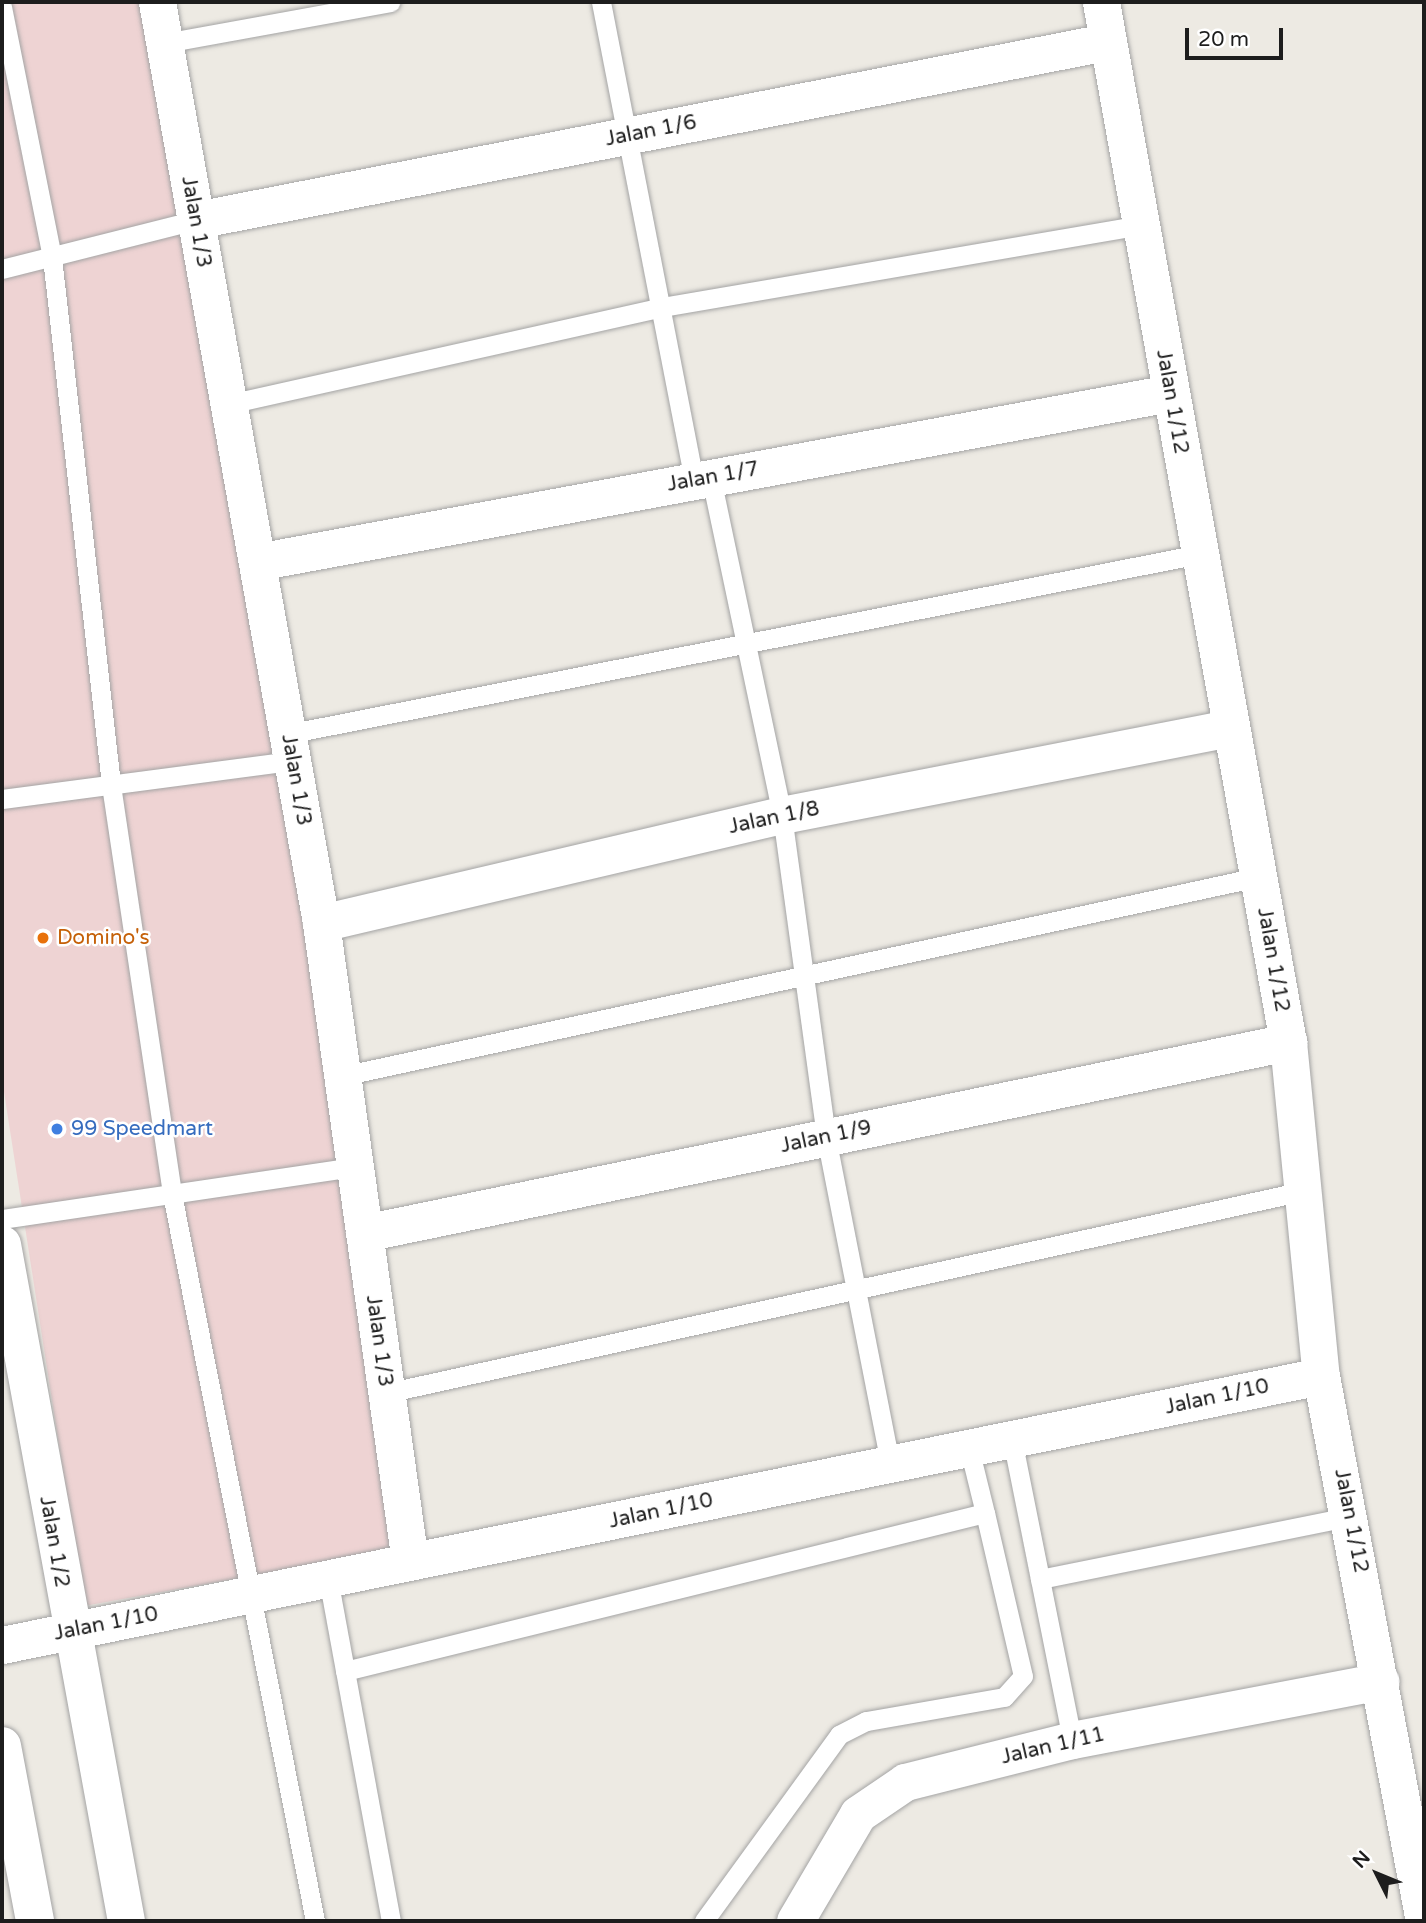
<!DOCTYPE html>
<style>
body{margin:0}
#map{position:relative;width:1426px;height:1923px;overflow:hidden;background:#edeae3;font-family:"Varela Round",sans-serif}
div>[style]{position:absolute}
[style*='--x']{left:calc(var(--x)*1px);top:calc(var(--y)*1px);width:calc(var(--w)*1px);rotate:calc(var(--a)*1deg)}
.commercial>*{inset:0;background:#eed3d3}
.roads{filter:drop-shadow(0 0 2px #a4a4a4) drop-shadow(0 0 2px #a4a4a4)}
.service>*{height:19px;margin:-9.5px;padding:0 9.5px;transform-origin:9.5px;border-radius:9.5px;background:#fff}
.minor>*{height:37px;margin:-18.5px;padding:0 18.5px;transform-origin:18.5px;border-radius:18.5px;background:#fff}
.tertiary>*{height:38px;margin:-19px;padding:0 19px;transform-origin:19px;border-radius:19px;background:#fff}
.dots>*{width:19px;height:19px;translate:-50% -50%;box-sizing:border-box;border:4px solid #fff;border-radius:50%}
span{translate:-50% -50%;white-space:nowrap;text-align:center;line-height:1.15;-webkit-text-stroke:5px #fff;paint-order:stroke}
.street-label{font-size:21px;color:#1d1d1d}
.food-label{font-size:21px;color:#c56008}
.left{translate:0 -50%;text-align:left}
.shop-label{font-size:21px;color:#366cbe}
.frame{position:absolute;inset:0;border:4px solid #1d1d1d;pointer-events:none}
.north{position:absolute;left:1342px;top:1839px;width:70px;height:70px;-webkit-text-stroke:5px #fff;paint-order:stroke;rotate:313deg;font-size:19px;font-weight:700;line-height:28px;text-align:center;color:#1d1d1d}
.north::after{content:'';display:block;margin:auto;width:24px;height:32px;background:#1d1d1d;clip-path:polygon(50% 0,100% 100%,50% 72%,0 100%)}
.scale{position:absolute;left:1185px;top:28px;width:98px;height:32px;box-sizing:border-box;border:4px solid #1d1d1d;border-top:0;padding-left:9px;font-size:21px;line-height:24px;white-space:nowrap;color:#1d1d1d;-webkit-text-stroke:5px #fff;paint-order:stroke}
</style>
<div id="map">
<div class="commercial">
<div style="clip-path:polygon(2px 2px,145px 2px,296px 851px,394px 1550px,84px 1606px,2px 1079px)"></div>
</div>
<div class="roads">
<div class="service">
<div style="--x:601;--y:2;--w:488;--a:79"></div>
<div style="--x:2;--y:7;--w:255;--a:78.7"></div>
<div style="--x:52;--y:257;--w:531;--a:83.62"></div>
<div style="--x:111;--y:785;--w:414;--a:81.5"></div>
<div style="--x:172;--y:1194;--w:741;--a:78.87"></div>
<div style="--x:165;--y:43;--w:229;--a:-10.3"></div>
<div style="--x:2;--y:269;--w:200;--a:-14.2"></div>
<div style="--x:229;--y:404;--w:444;--a:-12.6"></div>
<div style="--x:662;--y:307;--w:485;--a:-9.7"></div>
<div style="--x:711;--y:478;--w:344;--a:78.1"></div>
<div style="--x:782;--y:815;--w:325;--a:82.2"></div>
<div style="--x:826;--y:1137;--w:333;--a:78.9"></div>
<div style="--x:287;--y:734;--w:930;--a:-11.16"></div>
<div style="--x:2;--y:799;--w:292;--a:-7.5"></div>
<div style="--x:342;--y:1076;--w:937;--a:-12.26"></div>
<div style="--x:2;--y:1219;--w:357;--a:-8.4"></div>
<div style="--x:386;--y:1393;--w:939;--a:-12.42"></div>
<div style="--x:1012;--y:1439;--w:307;--a:78.7"></div>
<div style="--x:969;--y:1448;--w:67;--a:76.2"></div>
<div style="--x:328;--y:1578;--w:349;--a:79.6"></div>
<div style="--x:1040;--y:1579;--w:318;--a:-11.4"></div>
<div style="--x:345;--y:1671;--w:659;--a:-13.87"></div>
<div style="--x:985;--y:1513;--w:167;--a:76.9"></div>
<div style="--x:1023;--y:1676;--w:28;--a:132"></div>
<div style="--x:1004;--y:1697;--w:140;--a:170.1"></div>
<div style="--x:866;--y:1721;--w:30;--a:153"></div>
<div style="--x:839;--y:1735;--w:230;--a:126"></div>
</div>
<div class="minor">
<div style="--x:157;--y:2;--w:935;--a:79.9"></div>
<div style="--x:321;--y:923;--w:645;--a:82.07"></div>
<div style="--x:1101;--y:2;--w:1057;--a:79.81"></div>
<div style="--x:1288;--y:1042;--w:336;--a:84.4"></div>
<div style="--x:1321;--y:1376;--w:555;--a:79.3"></div>
<div style="--x:196;--y:220;--w:927;--a:-11.07"></div>
<div style="--x:257;--y:562;--w:929;--a:-10.49"></div>
<div style="--x:321;--y:923;--w:473;--a:-13.2"></div>
<div style="--x:782;--y:815;--w:457;--a:-11"></div>
<div style="--x:364;--y:1233;--w:944;--a:-11.68"></div>
<div style="--x:2;--y:1244;--w:688;--a:79.62"></div>
<div style="--x:2;--y:1645;--w:1346;--a:-11.53"></div>
<div style="--x:795;--y:1921;--w:124;--a:-59.5"></div>
<div style="--x:858;--y:1814;--w:57;--a:-34.2"></div>
<div style="--x:905;--y:1782;--w:172;--a:-14.1"></div>
<div style="--x:1072;--y:1740;--w:314;--a:-10.8"></div>
</div>
<div class="tertiary">
<div style="--x:2;--y:1746;--w:178;--a:79.3"></div>
</div>
</div>
<div class="dots">
<div style="left:43px;top:938px;background:#e8710a"></div>
<div style="left:57px;top:1129px;background:#3f7fe0"></div>
</div>
<div class="street-label">
<span style="left:651px;top:131px;rotate:-11deg">Jalan 1/6</span>
<span style="left:196px;top:222px;rotate:80deg">Jalan 1/3</span>
<span style="left:1172px;top:402px;rotate:80deg">Jalan 1/12</span>
<span style="left:713px;top:477px;rotate:-10deg">Jalan 1/7</span>
<span style="left:296px;top:780px;rotate:80deg">Jalan 1/3</span>
<span style="left:774px;top:818px;rotate:-12deg">Jalan 1/8</span>
<span style="left:1273px;top:960px;rotate:80deg">Jalan 1/12</span>
<span style="left:826px;top:1137px;rotate:-12deg">Jalan 1/9</span>
<span style="left:379px;top:1341px;rotate:82deg">Jalan 1/3</span>
<span style="left:1217px;top:1397px;rotate:-12deg">Jalan 1/10</span>
<span style="left:661px;top:1511px;rotate:-12deg">Jalan 1/10</span>
<span style="left:1351px;top:1521px;rotate:79deg">Jalan 1/12</span>
<span style="left:54px;top:1542px;rotate:80deg">Jalan 1/2</span>
<span style="left:106px;top:1624px;rotate:-11deg">Jalan 1/10</span>
<span style="left:1053px;top:1746px;rotate:-13deg">Jalan 1/11</span>
</div>
<div class="food-label">
<span class="left" style="left:57px;top:938px">Domino's</span>
</div>
<div class="shop-label">
<span class="left" style="left:71px;top:1129px">99 Speedmart</span>
</div>
<div class="frame"></div>
<div class="north">N</div>
<div class="scale">20 m</div>
</div>
